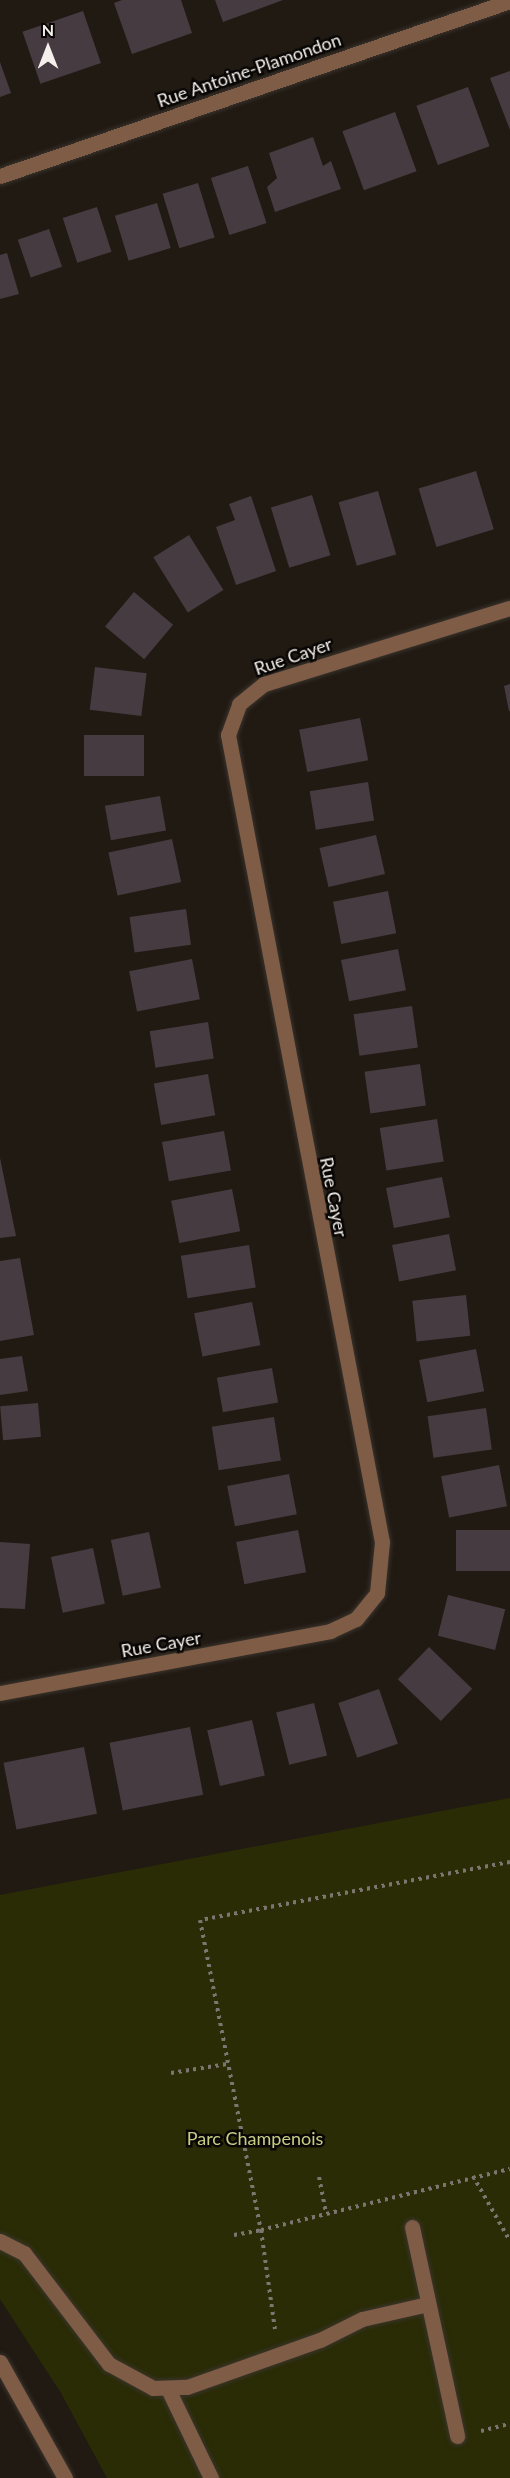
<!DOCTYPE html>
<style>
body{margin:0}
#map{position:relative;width:510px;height:2478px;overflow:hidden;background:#211a13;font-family:Lato,sans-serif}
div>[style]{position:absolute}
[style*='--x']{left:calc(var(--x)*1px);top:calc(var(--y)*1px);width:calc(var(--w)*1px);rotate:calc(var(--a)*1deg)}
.green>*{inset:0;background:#2a2c06}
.building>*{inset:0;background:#463b41;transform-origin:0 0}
.path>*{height:4px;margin-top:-2px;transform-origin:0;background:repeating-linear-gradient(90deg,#7c7670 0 3px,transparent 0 7.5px)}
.roads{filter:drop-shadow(0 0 2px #3a342d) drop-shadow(0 0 2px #3a342d)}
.service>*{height:15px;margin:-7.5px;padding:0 7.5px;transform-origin:7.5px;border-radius:7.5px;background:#7f5c46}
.minor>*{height:15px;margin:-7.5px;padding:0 7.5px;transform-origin:7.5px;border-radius:7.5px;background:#7f5c46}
span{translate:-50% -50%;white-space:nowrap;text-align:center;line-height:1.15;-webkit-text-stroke:5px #080604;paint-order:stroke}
.street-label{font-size:18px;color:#f5f0eb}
.park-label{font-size:18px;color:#c7cd83}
.north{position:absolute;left:18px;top:18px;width:60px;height:60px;-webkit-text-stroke:4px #080604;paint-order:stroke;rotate:0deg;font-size:16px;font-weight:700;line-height:24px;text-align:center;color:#f5f0eb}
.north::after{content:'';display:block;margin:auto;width:21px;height:27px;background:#f5f0eb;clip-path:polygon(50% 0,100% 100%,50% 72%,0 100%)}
</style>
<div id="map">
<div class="green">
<div style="clip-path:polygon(510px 1798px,510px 2478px,107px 2478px,61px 2393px,0 2299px,0 1895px)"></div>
</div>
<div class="building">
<div style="clip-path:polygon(122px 0,181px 0,192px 33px,132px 54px,114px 3px)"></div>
<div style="clip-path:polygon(215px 0,283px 0,223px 22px)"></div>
<div style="left:83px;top:11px;width:55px;height:64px;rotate:71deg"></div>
<div style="clip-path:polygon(0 62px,11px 93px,0 97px)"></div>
<div style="clip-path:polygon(510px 71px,510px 130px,490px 78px)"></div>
<div style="left:468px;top:87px;width:63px;height:55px;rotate:70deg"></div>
<div style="left:395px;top:112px;width:63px;height:56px;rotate:70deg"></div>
<div style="clip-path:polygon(313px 137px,323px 166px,331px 161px,341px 189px,275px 212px,267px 187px,277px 178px,269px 153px)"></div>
<div style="left:248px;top:166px;width:60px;height:39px;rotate:72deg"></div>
<div style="left:198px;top:183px;width:57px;height:37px;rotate:73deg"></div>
<div style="left:157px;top:203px;width:47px;height:44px;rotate:73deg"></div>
<div style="left:97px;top:207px;width:47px;height:36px;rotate:72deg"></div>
<div style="left:49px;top:229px;width:40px;height:33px;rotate:71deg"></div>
<div style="clip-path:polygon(7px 253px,19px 294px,0 299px,0 255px)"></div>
<div style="left:476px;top:471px;width:61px;height:60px;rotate:73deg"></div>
<div style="left:378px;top:491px;width:66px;height:41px;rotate:74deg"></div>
<div style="left:312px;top:495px;width:63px;height:43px;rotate:73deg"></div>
<div style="clip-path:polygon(251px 496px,276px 571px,236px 585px,216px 527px,235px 520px,229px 504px)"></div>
<div style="left:189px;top:535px;width:65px;height:42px;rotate:58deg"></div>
<div style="left:134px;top:592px;width:51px;height:45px;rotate:40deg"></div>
<div style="left:95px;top:667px;width:52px;height:43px;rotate:7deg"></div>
<div style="clip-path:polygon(510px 684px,510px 711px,509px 711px,504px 686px)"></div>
<div style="left:360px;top:718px;width:43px;height:62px;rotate:79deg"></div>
<div style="left:84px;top:735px;width:60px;height:41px"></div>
<div style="left:368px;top:782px;width:39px;height:59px;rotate:81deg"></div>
<div style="left:160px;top:796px;width:35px;height:56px;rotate:80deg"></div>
<div style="left:376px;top:835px;width:40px;height:58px;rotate:77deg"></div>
<div style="left:172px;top:839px;width:44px;height:65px;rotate:78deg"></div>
<div style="left:388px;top:891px;width:43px;height:56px;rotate:79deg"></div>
<div style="left:186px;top:909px;width:36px;height:57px;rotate:82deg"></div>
<div style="left:398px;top:949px;width:42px;height:58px;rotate:79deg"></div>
<div style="left:192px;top:959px;width:41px;height:64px;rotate:79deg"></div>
<div style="left:412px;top:1006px;width:42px;height:59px;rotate:82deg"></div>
<div style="left:208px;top:1022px;width:37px;height:59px;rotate:81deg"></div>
<div style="left:420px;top:1064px;width:42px;height:56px;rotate:82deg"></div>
<div style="left:208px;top:1074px;width:42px;height:55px;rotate:80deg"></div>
<div style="left:437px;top:1119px;width:43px;height:58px;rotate:81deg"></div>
<div style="left:224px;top:1131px;width:40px;height:63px;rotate:80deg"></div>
<div style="clip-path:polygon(0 1158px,16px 1236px,0 1238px)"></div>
<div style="left:442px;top:1177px;width:41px;height:57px;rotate:79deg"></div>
<div style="left:232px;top:1189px;width:43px;height:62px;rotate:79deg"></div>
<div style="left:449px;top:1234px;width:37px;height:58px;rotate:79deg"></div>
<div style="left:249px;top:1245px;width:43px;height:69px;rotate:81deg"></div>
<div style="clip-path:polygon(20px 1258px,34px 1335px,0 1341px,0 1261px)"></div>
<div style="left:466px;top:1295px;width:41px;height:54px;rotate:84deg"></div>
<div style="left:252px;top:1302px;width:44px;height:59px;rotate:79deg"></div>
<div style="left:476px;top:1349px;width:43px;height:58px;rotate:79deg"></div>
<div style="clip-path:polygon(22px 1356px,28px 1391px,0 1395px,0 1359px)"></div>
<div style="left:272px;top:1368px;width:35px;height:56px;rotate:80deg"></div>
<div style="left:38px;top:1403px;width:34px;height:38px;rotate:85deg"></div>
<div style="left:486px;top:1408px;width:42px;height:59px;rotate:82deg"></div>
<div style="left:274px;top:1417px;width:44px;height:63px;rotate:81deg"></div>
<div style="left:499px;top:1465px;width:42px;height:59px;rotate:79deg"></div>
<div style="left:289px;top:1474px;width:41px;height:63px;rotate:79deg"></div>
<div style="left:298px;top:1530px;width:43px;height:63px;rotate:79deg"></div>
<div style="left:456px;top:1530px;width:54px;height:41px"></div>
<div style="left:149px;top:1532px;width:57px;height:39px;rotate:78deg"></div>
<div style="clip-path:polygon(0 1542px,30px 1544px,25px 1609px,0 1608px)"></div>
<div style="left:93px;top:1548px;width:57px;height:43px;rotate:78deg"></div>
<div style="left:448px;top:1595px;width:59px;height:42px;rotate:14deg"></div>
<div style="left:429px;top:1647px;width:60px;height:45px;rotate:44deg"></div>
<div style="left:379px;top:1689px;width:58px;height:43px;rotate:71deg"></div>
<div style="left:314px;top:1703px;width:54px;height:39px;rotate:76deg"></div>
<div style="left:252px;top:1720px;width:57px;height:46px;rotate:77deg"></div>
<div style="left:190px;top:1727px;width:69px;height:82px;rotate:79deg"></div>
<div style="left:84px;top:1747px;width:68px;height:82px;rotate:79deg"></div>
</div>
<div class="path">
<div style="--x:510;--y:1862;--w:315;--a:169.4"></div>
<div style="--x:200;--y:1920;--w:316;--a:78.9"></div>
<div style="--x:261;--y:2230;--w:256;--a:-13.8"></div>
<div style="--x:171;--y:2073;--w:57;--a:-9.1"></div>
<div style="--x:473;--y:2176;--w:75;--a:60.4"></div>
<div style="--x:319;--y:2177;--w:36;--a:79"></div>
<div style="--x:234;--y:2235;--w:27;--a:-10"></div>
<div style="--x:261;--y:2230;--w:100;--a:82"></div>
<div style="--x:481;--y:2431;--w:30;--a:-14"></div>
</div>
<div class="roads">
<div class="service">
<div style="--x:412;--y:2227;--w:214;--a:77.8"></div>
<div style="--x:0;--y:2241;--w:27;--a:27"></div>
<div style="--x:24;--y:2253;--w:140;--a:52.6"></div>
<div style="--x:109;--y:2364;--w:50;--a:28.6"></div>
<div style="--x:153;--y:2388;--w:34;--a:-2"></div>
<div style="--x:187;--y:2387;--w:141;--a:-19.5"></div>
<div style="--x:320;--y:2340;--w:47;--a:-26.6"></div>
<div style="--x:362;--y:2319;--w:68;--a:-12.8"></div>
<div style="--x:168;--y:2389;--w:99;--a:64.2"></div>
</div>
<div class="minor">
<div style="--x:0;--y:176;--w:539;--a:-18.94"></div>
<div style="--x:0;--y:1693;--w:336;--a:-10.6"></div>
<div style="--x:330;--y:1631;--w:29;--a:-25"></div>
<div style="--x:356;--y:1619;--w:33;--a:-51"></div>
<div style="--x:377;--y:1593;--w:51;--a:-84.4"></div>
<div style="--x:382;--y:1542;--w:822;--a:-100.8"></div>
<div style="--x:228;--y:735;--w:33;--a:-70"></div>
<div style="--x:239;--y:704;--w:32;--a:-39"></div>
<div style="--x:264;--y:684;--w:257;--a:-17.2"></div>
<div style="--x:0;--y:2362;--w:133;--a:60.7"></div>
</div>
</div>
<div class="street-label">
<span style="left:249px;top:70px;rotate:-19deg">Rue Antoine-Plamondon</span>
<span style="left:293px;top:656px;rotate:-19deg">Rue Cayer</span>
<span style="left:334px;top:1197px;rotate:79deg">Rue Cayer</span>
<span style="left:161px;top:1644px;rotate:-10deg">Rue Cayer</span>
</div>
<div class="park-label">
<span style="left:255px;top:2138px">Parc Champenois</span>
</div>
<div class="north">N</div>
</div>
